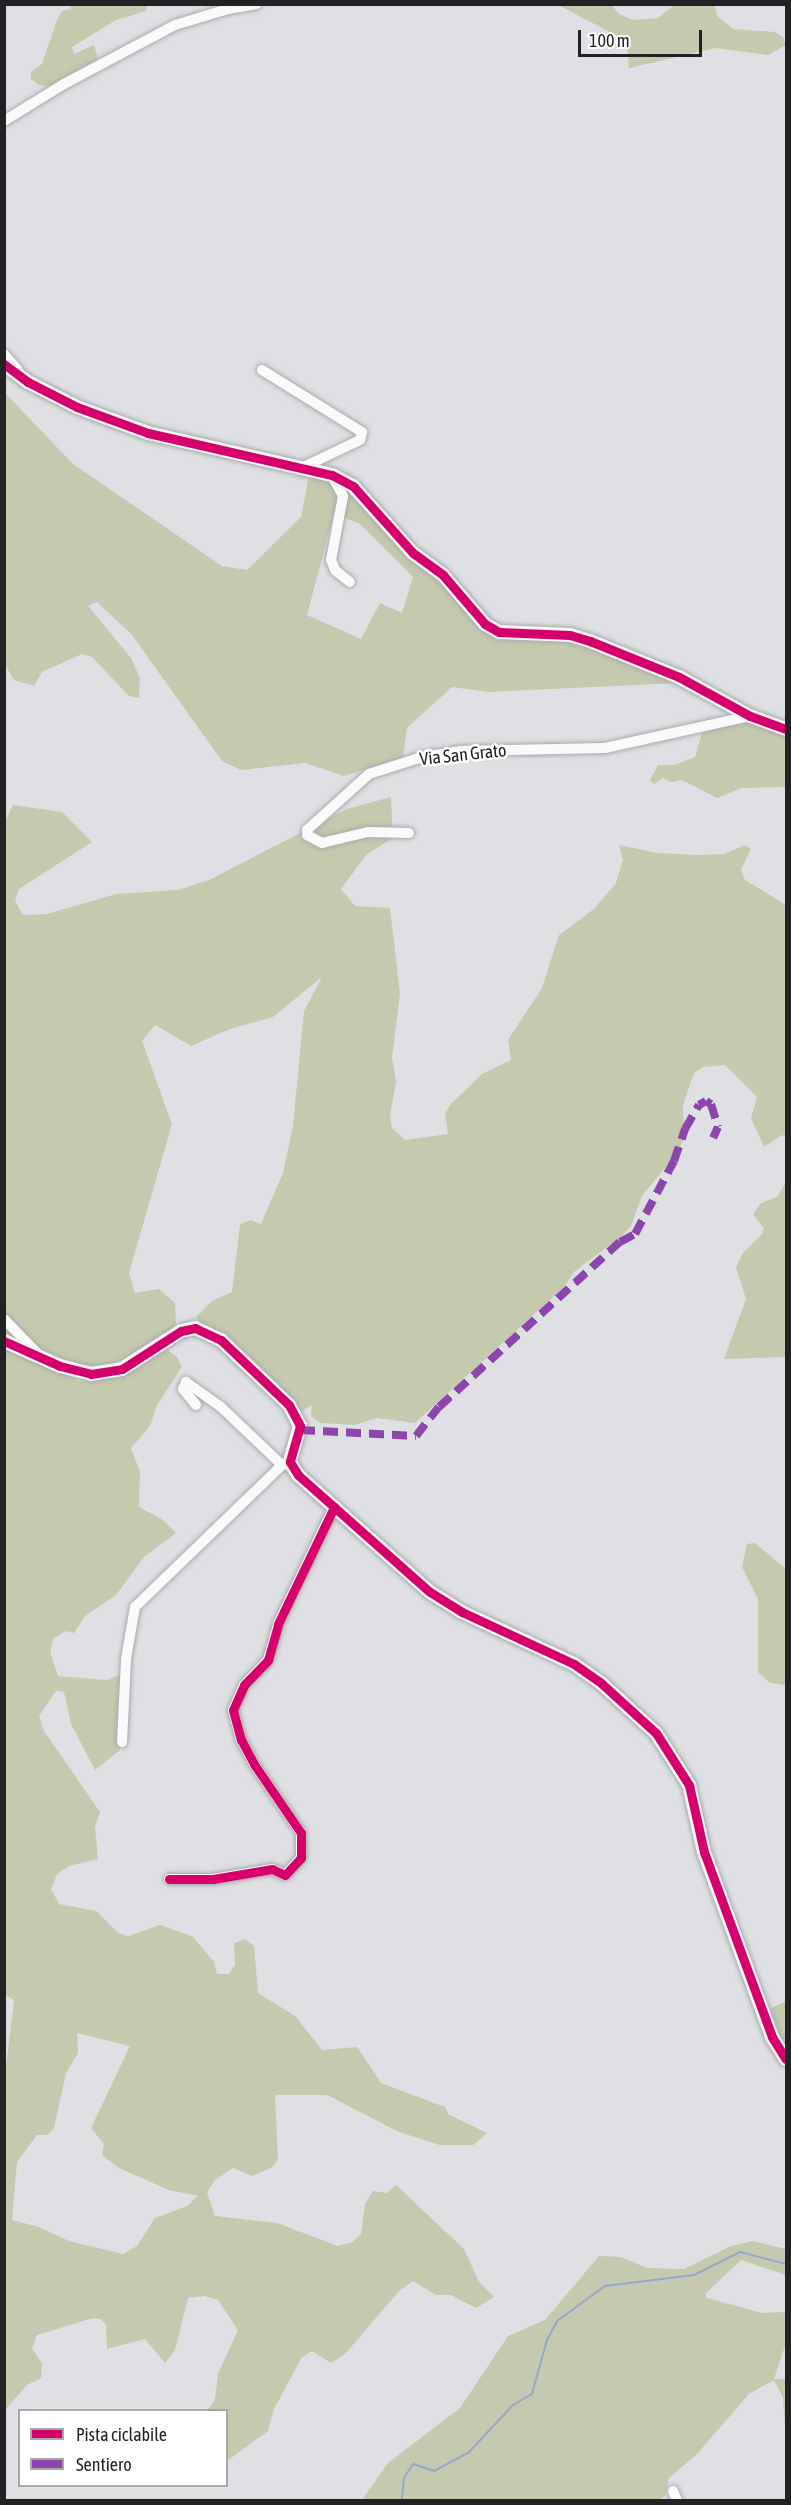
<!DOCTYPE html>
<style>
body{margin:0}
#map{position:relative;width:791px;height:2505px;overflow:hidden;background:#dfe0e3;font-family:"Asap Condensed",sans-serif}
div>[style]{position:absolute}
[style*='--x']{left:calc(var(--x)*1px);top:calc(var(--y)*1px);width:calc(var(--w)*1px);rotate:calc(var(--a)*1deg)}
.green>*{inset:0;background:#c5c9ad}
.stream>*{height:2px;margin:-1px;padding:0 1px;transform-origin:1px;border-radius:1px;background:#96a7cb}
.roads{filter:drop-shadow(0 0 2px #a9aaac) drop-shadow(0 0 2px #a9aaac)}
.street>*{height:10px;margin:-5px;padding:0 5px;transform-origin:5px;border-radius:5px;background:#fafafb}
.secondary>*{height:14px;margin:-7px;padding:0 7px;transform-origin:7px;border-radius:7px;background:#f7f4f4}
.quiet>*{height:8px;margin-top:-4px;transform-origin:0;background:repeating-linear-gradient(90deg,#8e44ad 0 15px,transparent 0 23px)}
.cycleway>*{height:9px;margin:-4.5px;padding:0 4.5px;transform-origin:4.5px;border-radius:4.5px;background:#d6006c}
span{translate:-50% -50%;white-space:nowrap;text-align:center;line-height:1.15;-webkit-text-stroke:5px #fff;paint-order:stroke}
.street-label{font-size:18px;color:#212224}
.frame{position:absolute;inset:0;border:6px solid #212224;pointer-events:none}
.legend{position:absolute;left:18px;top:2409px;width:210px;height:78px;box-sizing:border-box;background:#fff;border:2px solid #a6a7a7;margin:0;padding:8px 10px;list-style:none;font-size:18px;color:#212224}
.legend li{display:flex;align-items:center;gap:12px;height:30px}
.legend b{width:30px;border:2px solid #a6a7a7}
.scale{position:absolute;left:578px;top:30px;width:124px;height:27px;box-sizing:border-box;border:3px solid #212224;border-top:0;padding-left:8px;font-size:18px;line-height:21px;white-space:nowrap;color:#212224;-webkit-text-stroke:4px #fff;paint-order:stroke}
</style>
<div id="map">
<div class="green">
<div style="clip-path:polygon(71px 5px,147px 5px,146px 11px,116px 20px,72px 47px,74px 54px,94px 45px,98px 59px,49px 86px,39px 85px,31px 79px,31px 72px,42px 64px,57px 20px,62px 11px,71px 9px)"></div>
<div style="clip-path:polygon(558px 5px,612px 5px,619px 14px,633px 20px,658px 18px,674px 5px,714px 5px,718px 17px,733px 29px,775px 32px,783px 37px,786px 45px,768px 55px,716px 48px,629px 68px,627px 41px)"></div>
<div style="clip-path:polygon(evenodd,4px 392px,73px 464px,222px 566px,247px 570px,301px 517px,309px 475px,331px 481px,351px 491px,499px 638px,571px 641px,679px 683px,488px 692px,452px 687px,407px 728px,403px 758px,344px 776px,305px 763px,241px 770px,222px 761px,132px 635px,97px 602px,88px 606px,131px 658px,140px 678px,139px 698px,129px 696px,92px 657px,82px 654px,42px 672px,34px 686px,14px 680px,4px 663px,4px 392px,334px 513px,360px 524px,413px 577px,402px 613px,380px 603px,361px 639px,307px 615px,334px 513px)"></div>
<div style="clip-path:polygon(749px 718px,786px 731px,786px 787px,742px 788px,717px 798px,682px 780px,671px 782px,663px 778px,654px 784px,650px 780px,658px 765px,675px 765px,695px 757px,703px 730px)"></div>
<div style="clip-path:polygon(391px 797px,393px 838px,366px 855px,341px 889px,355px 906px,390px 908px,400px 994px,392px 1057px,396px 1082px,390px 1115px,392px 1128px,405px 1140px,448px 1134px,445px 1113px,451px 1104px,482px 1074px,511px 1060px,508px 1040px,542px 988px,559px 935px,594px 909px,616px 883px,623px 860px,619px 845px,657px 853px,696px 855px,724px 854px,745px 845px,751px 849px,741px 870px,745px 880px,786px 905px,786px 1137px,782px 1135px,764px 1147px,751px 1118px,757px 1097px,725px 1065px,703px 1067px,694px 1073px,683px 1105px,684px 1139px,676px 1154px,642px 1196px,631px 1226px,623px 1235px,574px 1272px,564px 1287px,415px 1423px,377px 1418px,354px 1425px,321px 1423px,311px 1416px,312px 1405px,300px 1412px,231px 1339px,203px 1326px,196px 1317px,212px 1301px,232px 1292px,240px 1224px,251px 1220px,261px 1224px,283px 1173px,293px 1126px,304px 1011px,322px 977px,273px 1017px,230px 1029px,191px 1046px,155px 1025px,142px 1041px,172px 1124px,129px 1273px,135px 1293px,159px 1289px,175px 1303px,176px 1324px,166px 1336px,124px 1364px,91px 1369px,5px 1336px,4px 824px,13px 805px,62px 812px,92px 842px,19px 889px,15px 901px,23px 915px,47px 914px,116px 894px,178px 890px,209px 880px,347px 809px)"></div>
<div style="clip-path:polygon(786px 1166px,786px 1357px,724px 1359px,746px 1299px,736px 1267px,743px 1253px,762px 1234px,764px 1228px,753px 1215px,760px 1204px,778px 1196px,785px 1183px)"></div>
<div style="clip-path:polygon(evenodd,5px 1348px,81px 1382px,123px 1375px,166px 1349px,177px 1357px,182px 1367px,157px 1405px,150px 1426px,131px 1448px,140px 1472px,139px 1507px,163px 1520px,176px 1533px,144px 1557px,116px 1595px,85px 1616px,74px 1633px,66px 1631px,53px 1639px,50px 1652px,58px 1676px,107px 1680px,122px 1674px,120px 1750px,95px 1770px,71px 1724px,64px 1692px,56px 1691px,39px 1716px,44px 1731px,100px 1812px,95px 1827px,98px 1859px,69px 1866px,57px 1874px,51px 1889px,59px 1904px,96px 1911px,118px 1933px,128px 1936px,160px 1925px,192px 1936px,214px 1962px,217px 1974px,229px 1974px,235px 1965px,234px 1943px,245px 1939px,254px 1946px,258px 1993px,295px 2016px,322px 2050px,357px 2047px,381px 2083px,445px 2107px,448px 2114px,487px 2133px,473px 2145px,440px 2145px,399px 2132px,327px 2095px,275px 2095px,278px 2160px,271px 2168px,252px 2176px,233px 2168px,215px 2180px,207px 2192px,215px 2216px,277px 2223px,338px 2246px,353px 2242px,361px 2234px,365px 2204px,373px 2191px,387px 2193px,396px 2185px,464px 2249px,479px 2282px,494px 2297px,476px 2308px,451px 2295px,436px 2295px,413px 2281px,399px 2291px,345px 2354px,331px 2363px,312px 2351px,302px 2357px,274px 2409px,268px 2431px,227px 2461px,226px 2410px,208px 2410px,215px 2399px,218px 2374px,238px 2330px,218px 2300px,204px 2296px,188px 2298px,175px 2350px,165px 2363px,145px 2339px,107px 2349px,106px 2325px,101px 2319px,93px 2318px,37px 2335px,32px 2349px,42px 2363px,41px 2378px,27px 2385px,5px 2410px,4px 2083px,14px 2000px,4px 1994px,5px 1348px,77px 2033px,130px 2046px,91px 2128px,104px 2144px,102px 2155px,119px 2168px,169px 2190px,198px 2196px,187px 2206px,155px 2218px,137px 2246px,123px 2254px,69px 2241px,39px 2227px,12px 2220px,17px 2162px,37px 2135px,47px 2135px,54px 2128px,66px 2073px,78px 2053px,77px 2033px)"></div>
<div style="clip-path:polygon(755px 1543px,786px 1569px,786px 1685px,770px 1683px,758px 1672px,758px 1599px,742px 1567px,747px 1544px)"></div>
<div style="clip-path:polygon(786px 2001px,786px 2049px,769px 2009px)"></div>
<div style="clip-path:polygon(753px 2241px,786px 2249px,786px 2275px,741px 2260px,705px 2294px,707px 2298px,762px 2313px,786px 2312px,786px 2343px,774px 2379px,786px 2379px,786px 2438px,783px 2398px,774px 2380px,749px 2394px,698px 2453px,669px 2478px,665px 2496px,659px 2500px,362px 2500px,388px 2463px,460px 2408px,508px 2336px,545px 2320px,599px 2256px,621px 2257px,647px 2268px,684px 2269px,731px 2246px)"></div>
</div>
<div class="stream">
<div style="--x:402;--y:2500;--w:22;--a:-85"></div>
<div style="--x:404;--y:2478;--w:17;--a:-57"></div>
<div style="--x:413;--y:2464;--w:22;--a:18"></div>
<div style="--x:434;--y:2471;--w:40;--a:-28"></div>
<div style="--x:469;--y:2452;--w:64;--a:-46.9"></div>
<div style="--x:513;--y:2405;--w:22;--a:-30"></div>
<div style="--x:532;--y:2394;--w:56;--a:-74.5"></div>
<div style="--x:547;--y:2340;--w:21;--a:-62"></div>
<div style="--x:557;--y:2321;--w:59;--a:-36.1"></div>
<div style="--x:605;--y:2286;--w:90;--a:-7"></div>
<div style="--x:694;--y:2275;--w:51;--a:-26.6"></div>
<div style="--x:740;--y:2252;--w:48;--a:14.6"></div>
</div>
<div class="roads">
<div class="street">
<div style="--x:4;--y:121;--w:70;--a:-31.7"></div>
<div style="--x:64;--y:84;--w:126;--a:-28"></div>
<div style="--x:175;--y:25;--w:55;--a:-16.8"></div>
<div style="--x:228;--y:9;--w:29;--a:-10"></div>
<div style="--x:4;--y:354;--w:21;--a:49"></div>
<div style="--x:262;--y:370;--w:118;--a:31.8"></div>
<div style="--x:362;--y:432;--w:8;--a:104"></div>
<div style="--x:360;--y:440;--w:68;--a:154.6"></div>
<div style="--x:332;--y:476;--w:23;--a:61"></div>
<div style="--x:343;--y:496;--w:65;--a:100.6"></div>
<div style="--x:331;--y:560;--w:11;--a:68"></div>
<div style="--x:335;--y:570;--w:19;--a:39"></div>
<div style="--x:409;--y:833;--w:41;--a:-178.6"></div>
<div style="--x:368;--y:832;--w:47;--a:166.6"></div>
<div style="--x:322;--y:843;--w:17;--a:-152"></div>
<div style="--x:307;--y:835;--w:5;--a:-90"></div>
<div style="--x:307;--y:830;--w:84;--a:-42.1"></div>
<div style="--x:369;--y:774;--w:56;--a:-17.8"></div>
<div style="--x:422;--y:757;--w:39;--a:-9"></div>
<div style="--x:461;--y:751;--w:144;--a:-1.2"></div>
<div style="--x:605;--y:748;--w:148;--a:-12.4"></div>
<div style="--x:4;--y:1319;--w:50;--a:45.8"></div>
<div style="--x:196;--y:1405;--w:21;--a:-129"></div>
<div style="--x:183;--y:1389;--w:8;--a:-67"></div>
<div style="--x:186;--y:1382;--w:43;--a:35.5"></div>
<div style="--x:221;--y:1407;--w:84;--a:43.6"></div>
<div style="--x:122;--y:1742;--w:83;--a:-87.2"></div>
<div style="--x:126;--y:1659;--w:53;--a:-80.2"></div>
<div style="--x:135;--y:1607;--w:204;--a:-44"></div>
<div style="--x:282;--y:1465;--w:9;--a:-21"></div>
<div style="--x:169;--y:1879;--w:44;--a:0"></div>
<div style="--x:213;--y:1879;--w:60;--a:-9.6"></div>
<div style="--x:272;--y:1869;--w:14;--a:25"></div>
<div style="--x:285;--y:1875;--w:23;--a:-47"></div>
<div style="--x:301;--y:1858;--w:25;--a:-90"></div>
<div style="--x:301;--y:1833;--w:83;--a:-124.3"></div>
<div style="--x:254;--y:1764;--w:27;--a:-118"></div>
<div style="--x:241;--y:1740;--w:31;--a:-105"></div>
<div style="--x:233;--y:1710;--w:27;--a:-66"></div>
<div style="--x:244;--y:1685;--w:35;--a:-46"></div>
<div style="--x:268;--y:1660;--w:37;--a:-74"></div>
<div style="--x:278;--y:1624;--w:130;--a:-64.4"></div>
<div style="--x:673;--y:2491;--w:10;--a:66"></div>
</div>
<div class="secondary">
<div style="--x:4;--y:364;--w:30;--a:37"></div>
<div style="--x:28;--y:382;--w:55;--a:27"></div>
<div style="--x:77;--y:407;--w:76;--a:20.1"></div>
<div style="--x:148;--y:433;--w:189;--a:12.9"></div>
<div style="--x:332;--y:475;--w:24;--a:28"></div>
<div style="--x:353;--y:486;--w:90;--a:48.2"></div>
<div style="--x:413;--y:553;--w:37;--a:36"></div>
<div style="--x:443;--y:575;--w:65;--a:49.4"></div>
<div style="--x:485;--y:624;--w:16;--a:30"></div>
<div style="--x:499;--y:632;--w:71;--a:2.4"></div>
<div style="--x:570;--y:635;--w:21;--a:17"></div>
<div style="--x:590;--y:641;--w:96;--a:22"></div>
<div style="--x:679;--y:677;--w:81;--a:28.8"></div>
<div style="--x:750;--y:716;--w:38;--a:20"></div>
<div style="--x:4;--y:1341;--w:61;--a:24.1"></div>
<div style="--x:60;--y:1366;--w:32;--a:14"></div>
<div style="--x:91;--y:1374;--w:31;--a:-9"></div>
<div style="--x:122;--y:1369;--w:70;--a:-32.8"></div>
<div style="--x:181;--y:1331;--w:14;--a:-12"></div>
<div style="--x:195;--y:1328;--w:29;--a:25"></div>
<div style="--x:221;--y:1340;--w:94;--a:43.7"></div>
<div style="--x:289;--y:1405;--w:24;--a:62"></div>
<div style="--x:300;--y:1426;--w:37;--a:106"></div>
<div style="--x:290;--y:1462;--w:15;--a:58"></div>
<div style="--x:298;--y:1475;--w:176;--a:41.6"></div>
<div style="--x:430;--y:1592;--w:38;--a:32"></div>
<div style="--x:462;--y:1612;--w:123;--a:24.9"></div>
<div style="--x:574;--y:1664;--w:33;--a:35"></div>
<div style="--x:601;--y:1683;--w:74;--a:42.3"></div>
<div style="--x:656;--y:1733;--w:62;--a:57.6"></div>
<div style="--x:689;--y:1785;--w:69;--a:77.4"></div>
<div style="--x:704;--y:1852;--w:197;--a:69.8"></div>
<div style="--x:772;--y:2037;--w:26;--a:58"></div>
</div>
</div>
<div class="quiet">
<div style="--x:300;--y:1430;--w:116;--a:3"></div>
<div style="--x:416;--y:1436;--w:37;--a:-52"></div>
<div style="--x:439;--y:1407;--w:245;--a:-42.4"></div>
<div style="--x:620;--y:1242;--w:17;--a:-28"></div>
<div style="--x:635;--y:1234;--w:83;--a:-61.9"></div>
<div style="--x:674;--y:1161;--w:34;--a:-71"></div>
<div style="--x:685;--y:1129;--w:28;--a:-60"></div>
<div style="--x:699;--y:1105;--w:8;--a:-30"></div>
<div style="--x:706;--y:1101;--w:6;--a:31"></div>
<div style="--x:711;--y:1104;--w:24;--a:73"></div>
<div style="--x:718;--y:1127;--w:12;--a:114"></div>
</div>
<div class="cycleway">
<div style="--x:4;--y:364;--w:30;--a:37"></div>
<div style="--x:28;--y:382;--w:55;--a:27"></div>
<div style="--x:77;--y:407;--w:76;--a:20.1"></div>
<div style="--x:148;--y:433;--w:189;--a:12.9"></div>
<div style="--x:332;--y:475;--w:24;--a:28"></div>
<div style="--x:353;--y:486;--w:90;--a:48.2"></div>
<div style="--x:413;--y:553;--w:37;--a:36"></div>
<div style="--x:443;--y:575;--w:65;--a:49.4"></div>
<div style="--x:485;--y:624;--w:16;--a:30"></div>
<div style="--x:499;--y:632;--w:71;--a:2.4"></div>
<div style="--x:570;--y:635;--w:21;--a:17"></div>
<div style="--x:590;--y:641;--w:96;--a:22"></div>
<div style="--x:679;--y:677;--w:81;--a:28.8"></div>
<div style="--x:750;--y:716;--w:38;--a:20"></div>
<div style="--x:4;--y:1341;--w:61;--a:24.1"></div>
<div style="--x:60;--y:1366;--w:32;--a:14"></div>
<div style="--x:91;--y:1374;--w:31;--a:-9"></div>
<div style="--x:122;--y:1369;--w:70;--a:-32.8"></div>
<div style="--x:181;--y:1331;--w:14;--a:-12"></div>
<div style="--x:195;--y:1328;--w:29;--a:25"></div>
<div style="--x:221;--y:1340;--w:94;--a:43.7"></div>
<div style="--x:289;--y:1405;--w:24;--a:62"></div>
<div style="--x:300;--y:1426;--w:37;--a:106"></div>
<div style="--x:290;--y:1462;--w:15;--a:58"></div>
<div style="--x:298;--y:1475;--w:176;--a:41.6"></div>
<div style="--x:430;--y:1592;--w:38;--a:32"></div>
<div style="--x:462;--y:1612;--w:123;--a:24.9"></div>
<div style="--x:574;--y:1664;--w:33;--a:35"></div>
<div style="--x:601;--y:1683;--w:74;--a:42.3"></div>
<div style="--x:656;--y:1733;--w:62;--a:57.6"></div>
<div style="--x:689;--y:1785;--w:69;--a:77.4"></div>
<div style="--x:704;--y:1852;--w:197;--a:69.8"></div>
<div style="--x:772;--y:2037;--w:26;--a:58"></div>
<div style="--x:169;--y:1879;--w:44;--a:0"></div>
<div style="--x:213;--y:1879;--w:60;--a:-9.6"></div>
<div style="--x:272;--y:1869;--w:14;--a:25"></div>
<div style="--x:285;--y:1875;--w:23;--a:-47"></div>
<div style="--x:301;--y:1858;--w:25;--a:-90"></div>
<div style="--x:301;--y:1833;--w:83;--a:-124.3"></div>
<div style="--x:254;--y:1764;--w:27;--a:-118"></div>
<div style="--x:241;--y:1740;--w:31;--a:-105"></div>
<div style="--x:233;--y:1710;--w:27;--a:-66"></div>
<div style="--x:244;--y:1685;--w:35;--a:-46"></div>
<div style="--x:268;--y:1660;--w:37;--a:-74"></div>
<div style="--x:278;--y:1624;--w:130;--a:-64.4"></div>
</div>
<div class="street-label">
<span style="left:463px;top:755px;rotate:-6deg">Via San Grato</span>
</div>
<div class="frame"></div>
<ul class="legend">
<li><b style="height:8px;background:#d6006c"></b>Pista ciclabile</li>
<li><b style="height:8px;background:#8e44ad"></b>Sentiero</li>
</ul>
<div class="scale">100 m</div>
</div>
